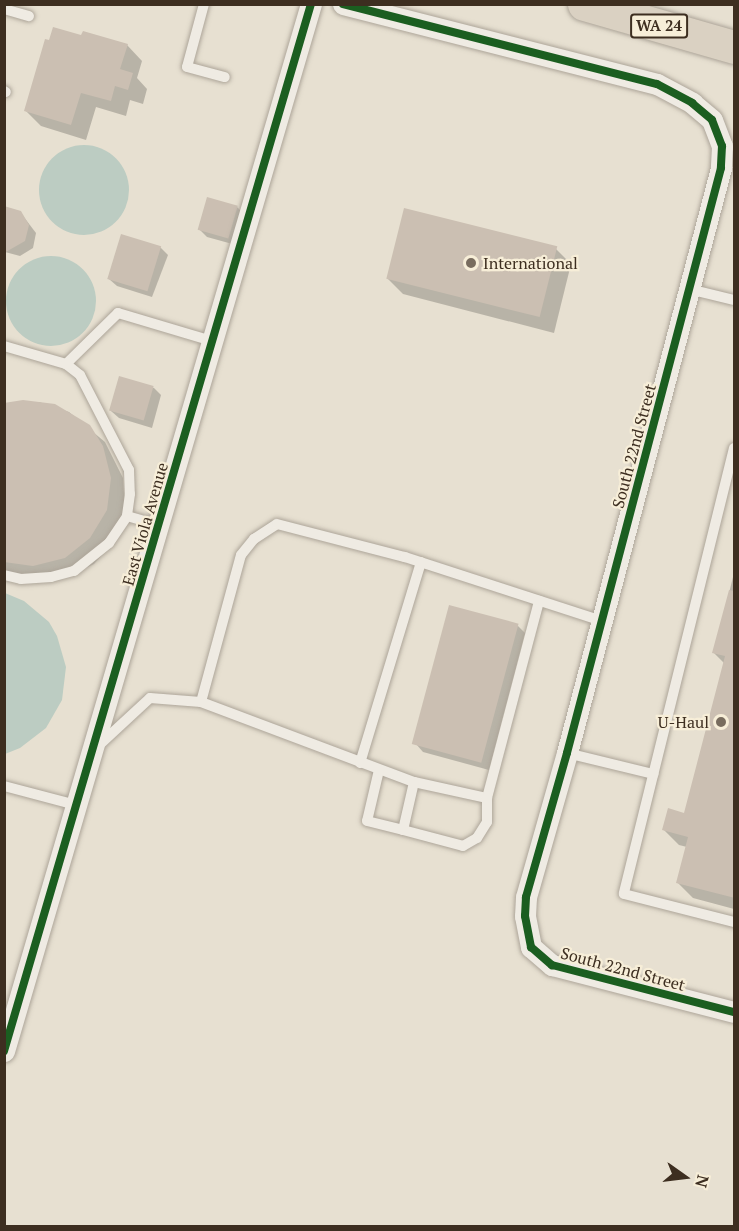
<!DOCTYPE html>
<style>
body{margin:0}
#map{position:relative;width:739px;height:1231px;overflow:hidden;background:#e7e0d1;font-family:"PT Serif",serif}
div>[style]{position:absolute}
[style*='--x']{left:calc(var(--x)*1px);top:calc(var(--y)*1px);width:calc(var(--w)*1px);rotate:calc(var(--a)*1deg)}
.water>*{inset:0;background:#bcccc2}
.round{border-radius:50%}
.shadow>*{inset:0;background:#0003}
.building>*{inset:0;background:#cbbfb2;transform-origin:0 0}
.roads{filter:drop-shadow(0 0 2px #ada599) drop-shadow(0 0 2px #ada599)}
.service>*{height:10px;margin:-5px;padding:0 5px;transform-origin:5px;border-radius:5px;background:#efebe3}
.minor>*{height:21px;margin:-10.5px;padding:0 10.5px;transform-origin:10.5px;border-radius:10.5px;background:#efebe3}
.motorway>*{height:33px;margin:-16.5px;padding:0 16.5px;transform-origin:16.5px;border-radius:16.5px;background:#dad1c2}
.cycleway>*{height:8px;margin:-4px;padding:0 4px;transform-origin:4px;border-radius:4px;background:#1b5e20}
.dots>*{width:16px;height:16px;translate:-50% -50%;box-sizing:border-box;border:3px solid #f7eed8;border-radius:50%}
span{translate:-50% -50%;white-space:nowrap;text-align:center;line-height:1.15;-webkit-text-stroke:4.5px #f7eed8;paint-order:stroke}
.shield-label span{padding:2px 4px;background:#f7eed8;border:2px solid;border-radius:4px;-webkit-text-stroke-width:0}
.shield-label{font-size:15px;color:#3d2e20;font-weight:700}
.poi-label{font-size:16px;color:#3d2e20}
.left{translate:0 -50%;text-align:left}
.right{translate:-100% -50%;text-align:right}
.street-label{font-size:16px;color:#3d2e20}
.frame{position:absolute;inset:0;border:6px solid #3d2e20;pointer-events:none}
.north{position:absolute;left:655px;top:1147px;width:60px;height:60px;-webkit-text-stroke:4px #f7eed8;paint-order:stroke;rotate:104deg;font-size:16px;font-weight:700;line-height:24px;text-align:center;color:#3d2e20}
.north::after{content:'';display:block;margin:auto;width:21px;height:27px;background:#3d2e20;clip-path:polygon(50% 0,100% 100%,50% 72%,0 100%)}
</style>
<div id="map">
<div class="water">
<div class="round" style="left:39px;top:145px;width:90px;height:90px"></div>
<div class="round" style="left:6px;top:256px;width:90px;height:90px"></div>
<div style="clip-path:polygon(5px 593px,24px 601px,49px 622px,57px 636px,66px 667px,62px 700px,46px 728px,20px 748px,5px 754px)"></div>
</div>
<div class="shadow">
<div style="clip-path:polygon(82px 37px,127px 45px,142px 61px,137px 78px,147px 89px,143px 104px,130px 100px,126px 116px,96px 107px,86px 140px,41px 126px,26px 111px)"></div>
<div style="clip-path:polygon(237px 207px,245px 215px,236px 245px,207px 237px,199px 229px)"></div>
<div style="clip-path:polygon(20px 212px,36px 233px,33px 248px,20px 256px,5px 252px)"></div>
<div style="clip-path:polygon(160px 247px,168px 255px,152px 297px,117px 286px,109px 279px)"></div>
<div style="clip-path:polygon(556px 249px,571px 264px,554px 333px,403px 294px,388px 279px)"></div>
<div style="clip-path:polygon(120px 378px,154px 388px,161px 395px,152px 428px,119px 418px,111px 411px)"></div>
<div style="clip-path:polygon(39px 402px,69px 412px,105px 442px,123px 478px,125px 510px,115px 540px,94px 564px,65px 578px,33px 580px,4px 570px,4px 405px)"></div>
<div style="clip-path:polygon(734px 573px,734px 909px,693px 898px,678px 883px,687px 847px,679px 845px,664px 830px,685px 815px,724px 663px,714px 653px)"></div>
<div style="clip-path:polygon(517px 625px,525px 633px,489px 770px,423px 752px,416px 744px)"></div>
</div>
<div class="building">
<div style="clip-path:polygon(53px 27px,81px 35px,83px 31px,128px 44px,120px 69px,133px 73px,128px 90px,115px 86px,111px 101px,81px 93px,71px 125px,24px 111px,45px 39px,49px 40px)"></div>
<div style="left:207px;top:197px;width:32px;height:34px;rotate:16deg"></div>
<div style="clip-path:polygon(4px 206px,21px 211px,29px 225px,25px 241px,4px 253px)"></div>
<div style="left:404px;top:208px;width:158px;height:73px;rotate:14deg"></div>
<div style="left:121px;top:234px;width:42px;height:47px;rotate:17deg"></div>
<div style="left:119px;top:376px;width:36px;height:36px;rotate:16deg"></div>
<div style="clip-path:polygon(23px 400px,55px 404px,90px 425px,103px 446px,111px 478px,107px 510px,90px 538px,65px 558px,33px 566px,4px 562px,4px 403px)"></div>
<div style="clip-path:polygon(729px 590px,735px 591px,735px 898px,676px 883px,688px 837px,662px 830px,668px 808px,684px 813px,725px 656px,712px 653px)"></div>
<div style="left:449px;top:605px;width:72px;height:144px;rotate:15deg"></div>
</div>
<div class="roads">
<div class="service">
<div style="--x:204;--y:4;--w:65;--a:105.1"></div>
<div style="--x:187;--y:67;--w:39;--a:15"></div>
<div style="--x:4;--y:9;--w:26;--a:16"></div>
<div style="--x:4;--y:91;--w:2;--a:27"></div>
<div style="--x:689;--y:289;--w:46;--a:13.7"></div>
<div style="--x:4;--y:346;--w:65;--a:16.2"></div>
<div style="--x:66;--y:364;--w:18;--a:38"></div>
<div style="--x:80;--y:375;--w:107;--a:62.7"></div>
<div style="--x:129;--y:470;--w:24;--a:88"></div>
<div style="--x:130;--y:494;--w:22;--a:98"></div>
<div style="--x:127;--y:516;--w:32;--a:16"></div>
<div style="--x:66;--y:364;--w:73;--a:-44.4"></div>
<div style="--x:118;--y:313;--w:98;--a:16.6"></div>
<div style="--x:734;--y:448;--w:459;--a:103.9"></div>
<div style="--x:624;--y:894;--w:114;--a:14.3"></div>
<div style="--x:4;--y:575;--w:17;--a:13"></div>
<div style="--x:21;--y:579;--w:30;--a:-4"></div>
<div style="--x:51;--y:577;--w:24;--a:-15"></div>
<div style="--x:74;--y:571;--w:45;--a:-38.7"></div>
<div style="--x:109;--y:543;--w:32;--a:-56"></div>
<div style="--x:201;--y:702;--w:228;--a:20.6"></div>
<div style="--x:414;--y:782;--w:75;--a:12.4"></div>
<div style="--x:487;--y:798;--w:204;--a:-75.2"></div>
<div style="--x:97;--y:747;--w:72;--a:-42.8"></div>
<div style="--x:150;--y:698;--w:51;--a:4.5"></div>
<div style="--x:201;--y:702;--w:152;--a:-74.8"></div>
<div style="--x:241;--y:555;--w:21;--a:-51"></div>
<div style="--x:254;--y:539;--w:27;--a:-33"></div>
<div style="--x:277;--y:524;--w:132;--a:14.5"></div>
<div style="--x:405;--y:557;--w:207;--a:18"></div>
<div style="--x:567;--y:753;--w:89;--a:13.7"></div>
<div style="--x:360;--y:763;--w:210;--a:-73.1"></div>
<div style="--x:379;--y:770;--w:52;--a:103.2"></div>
<div style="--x:367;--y:821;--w:37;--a:14"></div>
<div style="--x:414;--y:782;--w:49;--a:102.9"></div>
<div style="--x:403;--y:830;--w:62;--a:14.9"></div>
<div style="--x:463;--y:846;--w:16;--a:-30"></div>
<div style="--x:477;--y:838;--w:19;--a:-58"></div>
<div style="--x:487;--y:822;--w:24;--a:-90"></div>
<div style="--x:4;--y:786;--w:74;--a:14.8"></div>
</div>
<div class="minor">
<div style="--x:343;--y:4;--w:324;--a:14.3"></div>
<div style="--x:657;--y:84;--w:40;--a:28"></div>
<div style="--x:692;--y:103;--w:26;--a:40"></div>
<div style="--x:712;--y:120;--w:28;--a:69"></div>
<div style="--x:722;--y:146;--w:22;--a:93"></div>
<div style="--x:721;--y:168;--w:605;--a:104.75"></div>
<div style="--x:567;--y:753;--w:150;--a:105.9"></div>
<div style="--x:526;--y:897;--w:19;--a:93"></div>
<div style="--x:525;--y:916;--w:32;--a:79"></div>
<div style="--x:531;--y:947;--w:28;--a:41"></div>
<div style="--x:552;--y:965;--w:188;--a:14.5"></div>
<div style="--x:4;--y:1051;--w:1091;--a:-73.66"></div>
</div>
<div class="motorway">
<div style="--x:584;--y:4;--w:156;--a:16"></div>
</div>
</div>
<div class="cycleway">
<div style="--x:343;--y:4;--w:324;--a:14.3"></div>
<div style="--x:657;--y:84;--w:40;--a:28"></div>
<div style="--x:692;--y:103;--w:26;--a:40"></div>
<div style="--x:712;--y:120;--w:28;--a:69"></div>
<div style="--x:722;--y:146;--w:22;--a:93"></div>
<div style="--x:721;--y:168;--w:605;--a:104.75"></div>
<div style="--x:567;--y:753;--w:150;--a:105.9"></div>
<div style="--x:526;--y:897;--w:19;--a:93"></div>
<div style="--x:525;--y:916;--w:32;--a:79"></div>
<div style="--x:531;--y:947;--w:28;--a:41"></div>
<div style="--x:552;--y:965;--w:188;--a:14.5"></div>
<div style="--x:4;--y:1051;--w:1091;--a:-73.66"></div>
</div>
<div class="dots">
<div style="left:471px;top:263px;background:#786c5e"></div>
<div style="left:721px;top:722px;background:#786c5e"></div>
</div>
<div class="shield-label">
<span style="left:659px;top:26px">WA 24</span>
</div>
<div class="poi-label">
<span class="left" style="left:483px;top:263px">International</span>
<span class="right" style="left:709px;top:722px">U-Haul</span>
</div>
<div class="street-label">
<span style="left:634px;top:446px;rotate:-75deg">South 22nd Street</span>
<span style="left:145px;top:524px;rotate:-74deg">East Viola Avenue</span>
<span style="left:623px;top:969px;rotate:15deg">South 22nd Street</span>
</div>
<div class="frame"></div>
<div class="north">N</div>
</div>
